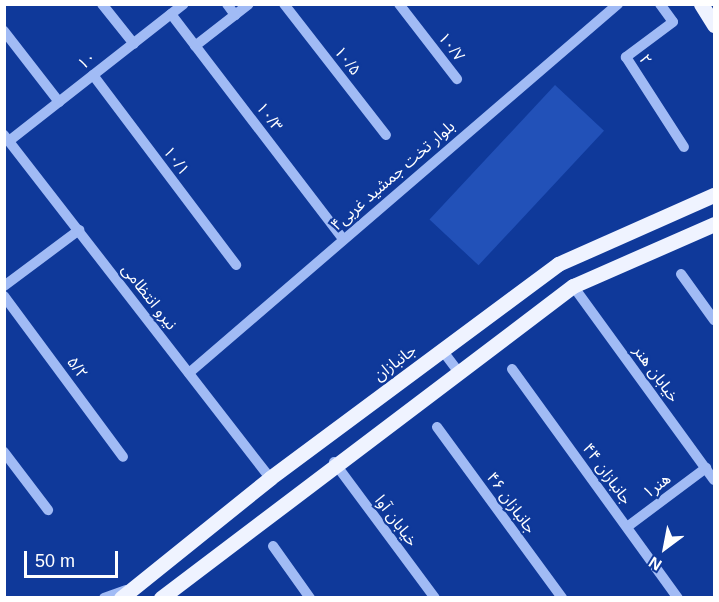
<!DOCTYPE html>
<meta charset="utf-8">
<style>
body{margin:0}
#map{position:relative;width:719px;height:602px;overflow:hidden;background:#0f399a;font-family:Helvetica,"Noto Sans Arabic",sans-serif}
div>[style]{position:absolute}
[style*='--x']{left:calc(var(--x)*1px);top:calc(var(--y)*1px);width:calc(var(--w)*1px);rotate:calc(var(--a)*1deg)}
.green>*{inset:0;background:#2251b8;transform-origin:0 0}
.minor>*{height:10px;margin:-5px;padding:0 5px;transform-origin:5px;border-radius:5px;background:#a1bbf5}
.major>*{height:15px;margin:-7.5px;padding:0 7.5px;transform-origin:7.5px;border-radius:7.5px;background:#eff3ff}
span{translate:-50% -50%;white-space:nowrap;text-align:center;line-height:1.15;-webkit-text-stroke:4.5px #0f399a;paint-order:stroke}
.street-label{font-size:16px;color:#fff}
.frame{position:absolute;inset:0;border:6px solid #fff;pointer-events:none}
.north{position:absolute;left:635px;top:518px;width:60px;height:60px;-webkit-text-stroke:4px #0f399a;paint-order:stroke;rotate:212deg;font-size:16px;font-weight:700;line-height:24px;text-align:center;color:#fff}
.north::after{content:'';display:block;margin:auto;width:21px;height:27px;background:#fff;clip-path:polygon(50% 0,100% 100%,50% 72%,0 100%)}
.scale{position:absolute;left:24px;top:551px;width:94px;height:27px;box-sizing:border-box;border:3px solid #fff;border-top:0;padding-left:8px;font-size:18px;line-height:21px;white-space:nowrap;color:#fff;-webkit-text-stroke:4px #0f399a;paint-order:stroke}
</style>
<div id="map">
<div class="green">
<div style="left:555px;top:85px;width:67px;height:184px;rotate:43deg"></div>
</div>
<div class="minor">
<div style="--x:102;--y:4;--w:51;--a:51.3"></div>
<div style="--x:227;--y:4;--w:14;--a:54"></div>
<div style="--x:284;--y:4;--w:166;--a:52.1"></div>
<div style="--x:399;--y:4;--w:95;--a:52.3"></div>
<div style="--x:660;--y:4;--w:22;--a:54"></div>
<div style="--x:673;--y:22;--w:59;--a:143.3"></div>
<div style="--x:626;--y:57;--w:107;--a:57.2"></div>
<div style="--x:171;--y:14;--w:283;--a:52.6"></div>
<div style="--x:4;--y:31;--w:90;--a:52.2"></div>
<div style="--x:195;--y:46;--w:68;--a:-37.9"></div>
<div style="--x:93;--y:75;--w:238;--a:53"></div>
<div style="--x:4;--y:135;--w:434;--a:52.2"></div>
<div style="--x:9;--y:141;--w:222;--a:-38.1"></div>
<div style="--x:681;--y:274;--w:57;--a:54.3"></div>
<div style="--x:4;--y:286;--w:94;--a:-36.7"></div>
<div style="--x:573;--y:286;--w:240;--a:54"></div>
<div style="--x:4;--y:296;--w:200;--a:53.5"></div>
<div style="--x:442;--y:350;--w:26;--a:53"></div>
<div style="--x:512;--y:369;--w:283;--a:54.1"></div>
<div style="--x:189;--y:373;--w:566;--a:-40.7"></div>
<div style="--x:437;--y:427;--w:212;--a:53.8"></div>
<div style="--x:4;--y:452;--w:73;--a:52.8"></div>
<div style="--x:334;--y:462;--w:169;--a:53.4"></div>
<div style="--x:627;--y:527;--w:99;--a:-36.8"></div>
<div style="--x:273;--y:546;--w:64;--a:54.6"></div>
<div style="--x:104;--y:598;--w:23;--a:-20"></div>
</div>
<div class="major">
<div style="--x:701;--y:4;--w:25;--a:58"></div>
<div style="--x:121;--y:598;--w:191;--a:-38.8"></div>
<div style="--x:270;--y:478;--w:359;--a:-36.6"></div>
<div style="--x:558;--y:264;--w:171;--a:-23.9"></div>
<div style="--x:161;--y:598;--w:517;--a:-37.14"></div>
<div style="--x:573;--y:286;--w:154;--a:-23.7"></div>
</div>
<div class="street-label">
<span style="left:451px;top:47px;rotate:52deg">۱۰/۷</span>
<span style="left:645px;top:60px;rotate:57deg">۲</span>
<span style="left:87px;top:61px;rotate:-38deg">۱۰</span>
<span style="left:347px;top:61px;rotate:52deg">۱۰/۵</span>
<span style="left:269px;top:117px;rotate:53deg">۱۰/۳</span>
<span style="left:176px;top:161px;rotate:53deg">۱۰/۱</span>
<span style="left:393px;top:176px;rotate:-41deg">بلوار تخت جمشید غربی۴</span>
<span style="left:149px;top:297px;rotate:52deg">نیرو انتظامی</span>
<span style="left:395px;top:363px;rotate:-37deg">جانبازان</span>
<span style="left:77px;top:368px;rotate:53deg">۵/۲</span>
<span style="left:656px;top:374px;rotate:54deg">خیابان هنر</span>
<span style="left:607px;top:474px;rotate:54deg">۴۴ جانبازان</span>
<span style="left:657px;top:486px;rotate:-37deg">هنر۱</span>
<span style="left:511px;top:503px;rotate:54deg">۴۶ جانبازان</span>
<span style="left:396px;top:521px;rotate:53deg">خیابان آوا</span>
</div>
<div class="frame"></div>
<div class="north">N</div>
<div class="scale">50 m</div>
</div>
